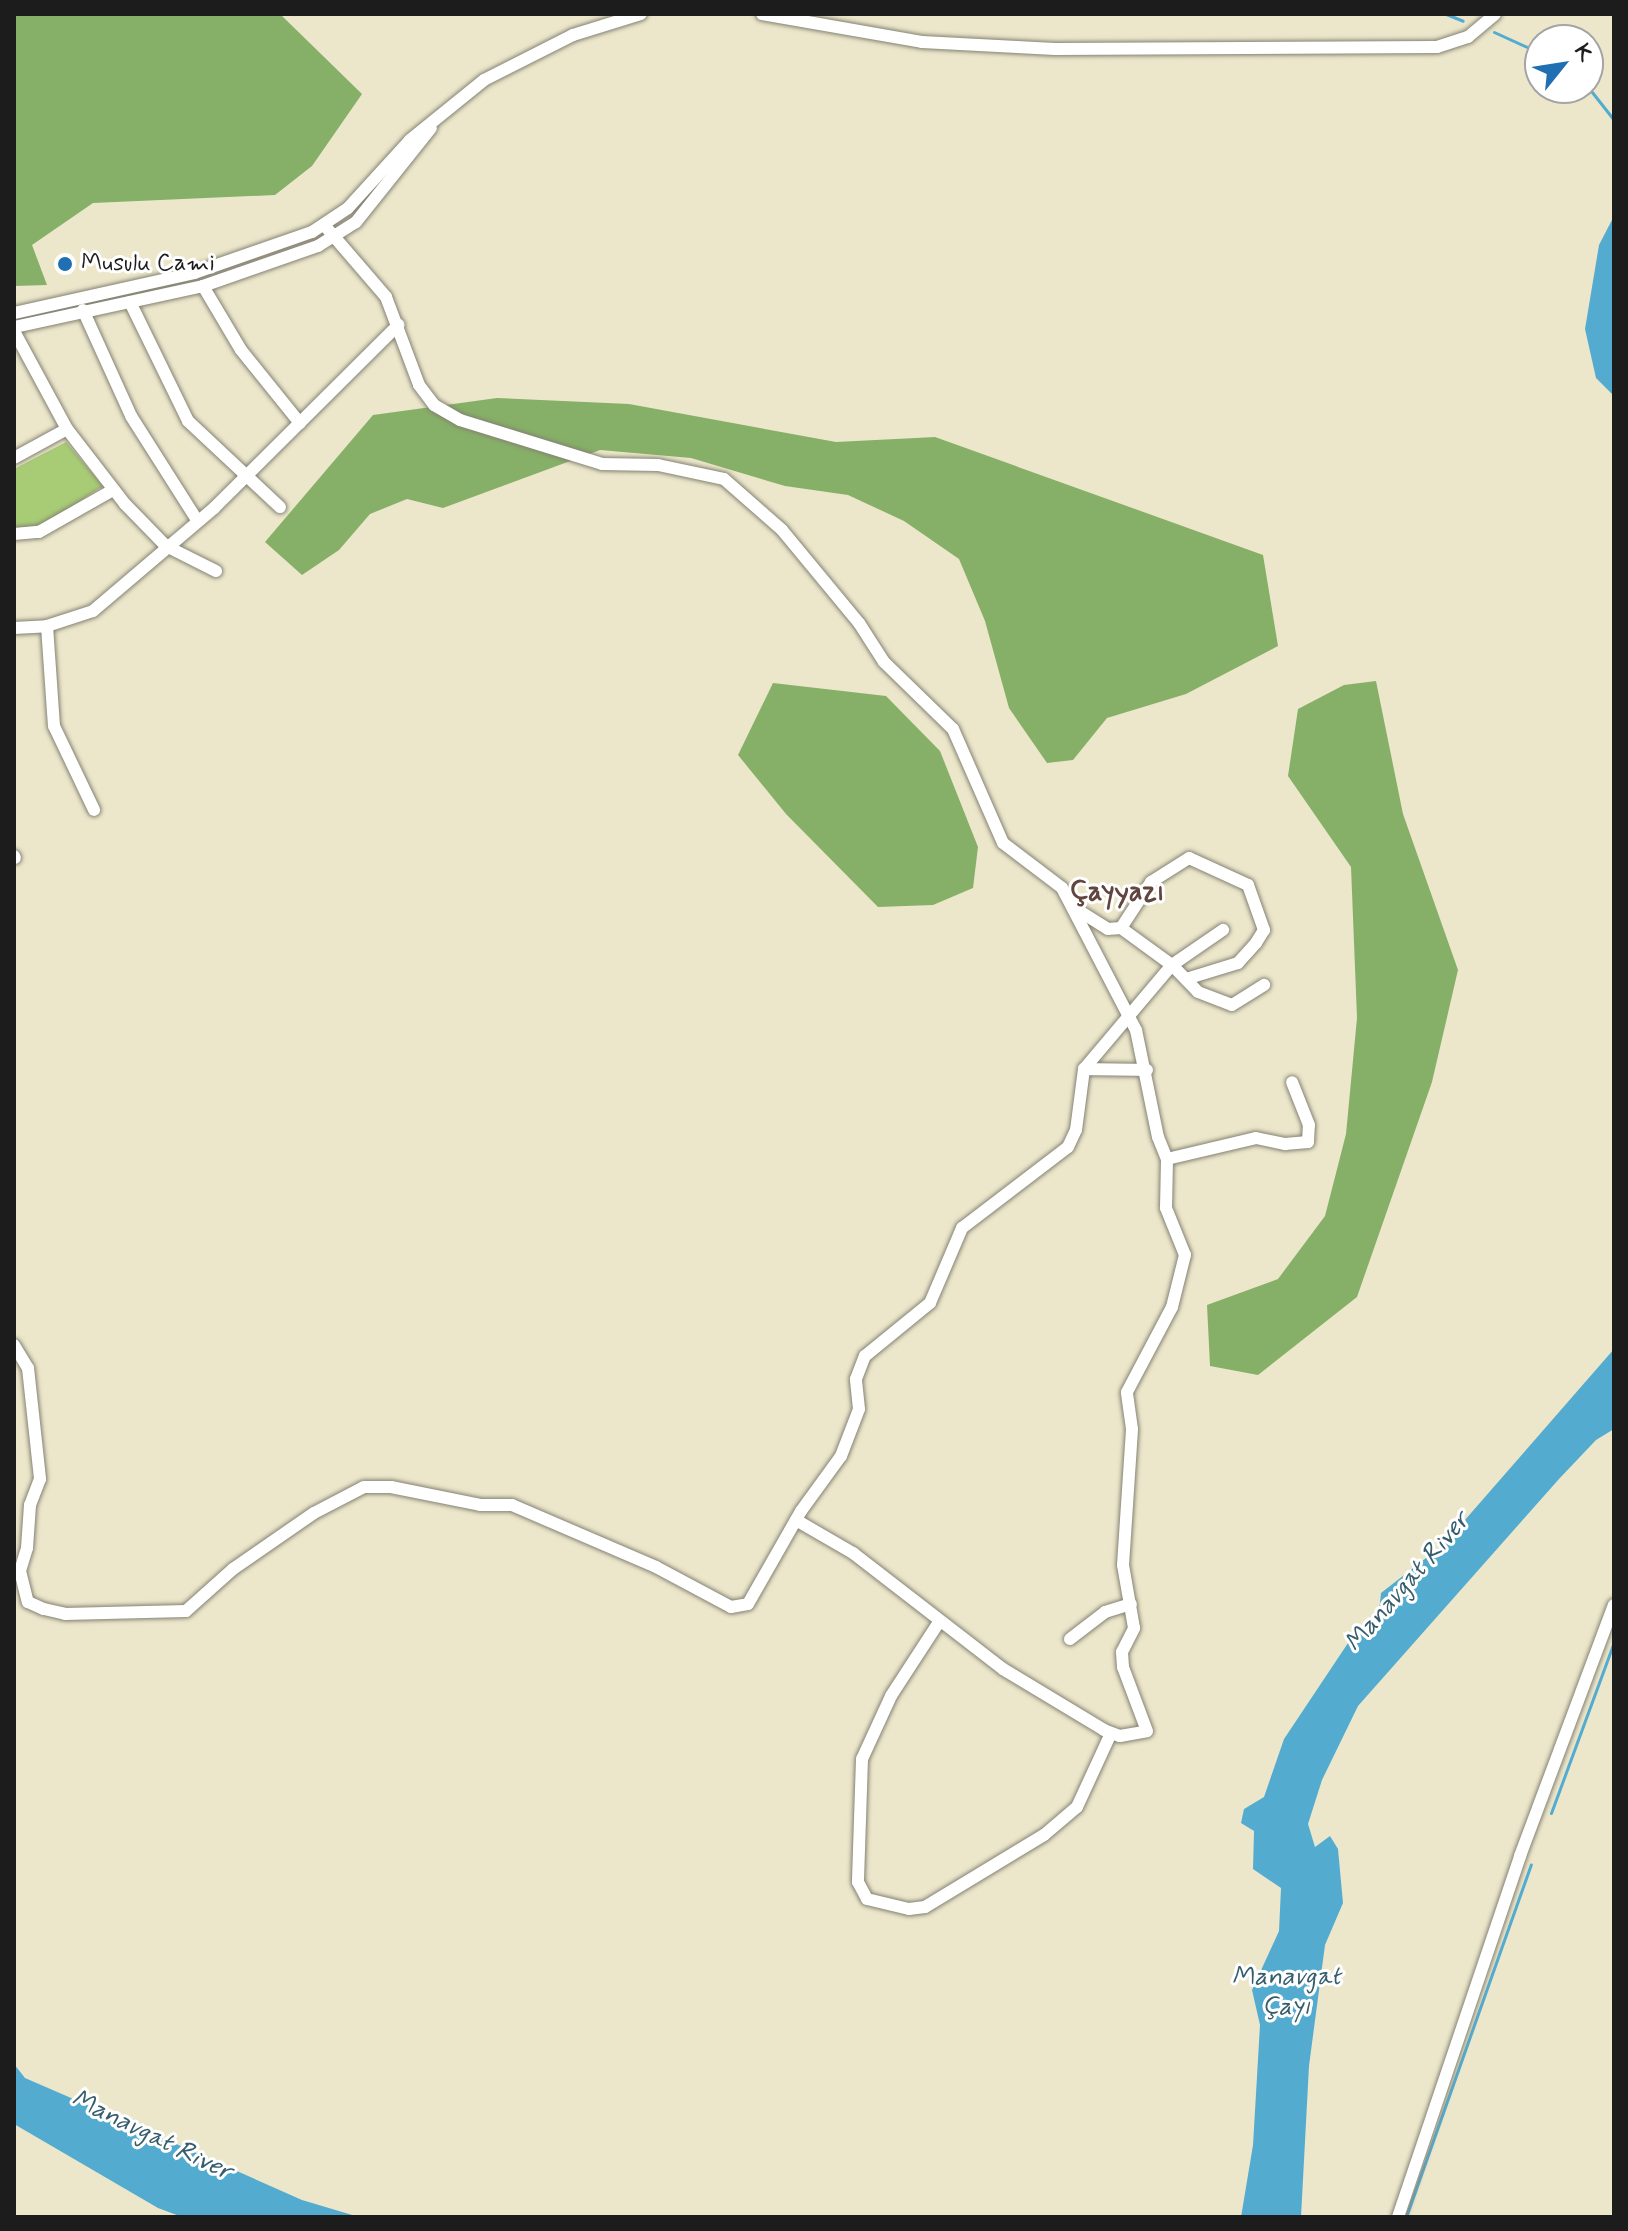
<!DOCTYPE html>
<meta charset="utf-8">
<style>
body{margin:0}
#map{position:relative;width:1628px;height:2231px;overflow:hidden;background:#ece7cb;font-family:Mynerve,sans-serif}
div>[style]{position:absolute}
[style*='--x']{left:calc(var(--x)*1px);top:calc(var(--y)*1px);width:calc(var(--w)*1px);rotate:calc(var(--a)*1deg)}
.green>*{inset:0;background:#a8cc76}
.forest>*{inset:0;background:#86b067}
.water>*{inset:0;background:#53acd0}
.stream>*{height:3px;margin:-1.5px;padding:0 1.5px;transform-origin:1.5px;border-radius:1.5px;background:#53acd0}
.roads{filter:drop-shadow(0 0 2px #848274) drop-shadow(0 0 2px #848274)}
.minor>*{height:12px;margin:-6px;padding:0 6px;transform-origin:6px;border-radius:6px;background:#fff}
.dots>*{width:22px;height:22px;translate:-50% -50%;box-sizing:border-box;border:4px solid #fff;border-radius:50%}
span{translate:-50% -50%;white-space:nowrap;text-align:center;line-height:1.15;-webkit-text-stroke:6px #fff;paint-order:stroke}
.poi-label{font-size:24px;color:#1c1c1c}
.left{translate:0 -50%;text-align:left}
.water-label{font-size:26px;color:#355d6d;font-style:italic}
.quarter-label{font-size:28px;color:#61443e;font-weight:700}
.frame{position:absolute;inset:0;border:16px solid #1c1c1c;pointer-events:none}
.north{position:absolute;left:1524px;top:24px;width:80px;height:80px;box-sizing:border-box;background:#fff;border:2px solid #a4a4a4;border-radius:50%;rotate:60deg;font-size:22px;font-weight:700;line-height:32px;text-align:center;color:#1c1c1c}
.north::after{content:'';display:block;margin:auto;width:28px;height:36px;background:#1f6fb2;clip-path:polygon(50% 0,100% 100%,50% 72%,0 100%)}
</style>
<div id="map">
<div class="green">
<div style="clip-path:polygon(66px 442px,103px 486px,37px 529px,14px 530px,14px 469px)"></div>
</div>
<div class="forest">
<div style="clip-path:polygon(14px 14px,280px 14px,362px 94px,312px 166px,275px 195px,93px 203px,32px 245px,47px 285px,14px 286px)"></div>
<div style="clip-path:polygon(497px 398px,629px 404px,836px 442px,935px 437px,1263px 555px,1278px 646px,1186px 694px,1107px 718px,1073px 760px,1047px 763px,1009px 708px,985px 621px,959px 559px,904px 521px,848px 495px,785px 486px,691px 458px,600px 450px,443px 508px,407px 499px,370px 514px,339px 550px,302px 575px,265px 542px,373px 415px)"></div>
<div style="clip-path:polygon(1376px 681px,1403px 814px,1458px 970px,1432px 1082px,1357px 1297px,1258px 1375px,1210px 1366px,1207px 1305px,1278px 1279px,1325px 1216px,1346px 1134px,1357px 1018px,1351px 867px,1288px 776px,1298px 709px,1344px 685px)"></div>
<div style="clip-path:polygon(773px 683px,886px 696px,940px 751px,978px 847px,973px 888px,933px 905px,878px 907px,786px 814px,738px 755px)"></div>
</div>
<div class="water">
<div style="clip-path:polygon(1614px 216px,1614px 396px,1596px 378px,1585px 329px,1599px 245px)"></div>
<div style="clip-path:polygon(1614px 1349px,1614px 1429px,1596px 1440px,1559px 1479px,1358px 1706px,1322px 1780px,1308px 1824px,1315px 1847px,1330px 1836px,1338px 1849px,1343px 1903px,1325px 1945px,1309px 2066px,1301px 2217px,1241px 2217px,1253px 2145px,1260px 2025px,1252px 1990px,1279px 1931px,1281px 1888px,1253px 1869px,1254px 1831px,1241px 1823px,1244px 1809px,1264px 1797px,1284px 1739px,1354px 1634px,1378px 1621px,1381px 1593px,1444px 1544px)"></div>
<div style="clip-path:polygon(14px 2064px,25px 2078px,138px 2127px,302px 2200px,359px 2217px,182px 2217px,158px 2208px,14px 2124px)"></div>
</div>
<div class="stream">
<div style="--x:1446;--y:14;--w:18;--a:22"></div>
<div style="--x:1494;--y:32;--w:51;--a:24.5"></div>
<div style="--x:1588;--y:87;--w:42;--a:51.8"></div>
<div style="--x:1551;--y:1813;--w:182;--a:-69.8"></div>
<div style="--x:1406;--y:2217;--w:374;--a:-70.5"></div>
</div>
<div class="roads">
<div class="minor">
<div style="--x:762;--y:14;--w:162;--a:9.9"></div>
<div style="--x:922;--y:42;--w:133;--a:3"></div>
<div style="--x:1055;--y:49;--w:382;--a:-0.3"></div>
<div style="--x:1437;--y:47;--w:33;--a:-18"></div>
<div style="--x:1468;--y:37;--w:35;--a:-40"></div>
<div style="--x:325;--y:226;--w:94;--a:49.3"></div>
<div style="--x:386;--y:297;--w:94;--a:69.4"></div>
<div style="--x:419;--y:385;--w:25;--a:53"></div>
<div style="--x:434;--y:405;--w:30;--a:30"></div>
<div style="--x:460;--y:420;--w:149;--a:17.2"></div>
<div style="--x:602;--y:464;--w:56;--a:1"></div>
<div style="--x:658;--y:465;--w:67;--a:12"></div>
<div style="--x:724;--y:479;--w:77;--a:41.3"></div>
<div style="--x:782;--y:530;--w:121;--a:50.4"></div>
<div style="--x:859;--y:623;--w:46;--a:57.3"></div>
<div style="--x:884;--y:662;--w:96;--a:44.2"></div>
<div style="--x:953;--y:729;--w:124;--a:66.3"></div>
<div style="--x:1003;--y:843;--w:74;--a:37.3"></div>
<div style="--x:1062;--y:888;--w:160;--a:62.5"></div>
<div style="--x:1136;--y:1030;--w:109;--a:78.4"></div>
<div style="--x:1158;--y:1137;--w:24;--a:68"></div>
<div style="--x:1167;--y:1159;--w:91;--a:-13.3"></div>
<div style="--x:1256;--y:1138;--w:30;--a:12"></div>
<div style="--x:1285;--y:1144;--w:23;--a:-5"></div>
<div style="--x:1308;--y:1142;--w:17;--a:-87"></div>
<div style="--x:1309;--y:1125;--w:46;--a:-111.6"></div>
<div style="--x:203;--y:286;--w:74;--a:59.3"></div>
<div style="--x:241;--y:350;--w:94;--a:51.1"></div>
<div style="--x:130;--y:302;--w:132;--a:64"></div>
<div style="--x:188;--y:421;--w:126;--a:43.1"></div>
<div style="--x:83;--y:310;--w:116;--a:65.6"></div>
<div style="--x:131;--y:416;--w:123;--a:57.6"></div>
<div style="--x:14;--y:313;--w:184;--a:-12.5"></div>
<div style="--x:194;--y:273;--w:125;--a:-19.2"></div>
<div style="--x:312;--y:232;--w:43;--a:-33.7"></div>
<div style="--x:348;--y:208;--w:92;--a:-47.6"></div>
<div style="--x:410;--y:140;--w:95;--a:-39"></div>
<div style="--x:484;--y:80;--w:100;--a:-26.8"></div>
<div style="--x:573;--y:35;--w:71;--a:-17.2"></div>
<div style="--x:14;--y:327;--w:193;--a:-12.2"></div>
<div style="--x:203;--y:286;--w:122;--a:-19.2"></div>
<div style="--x:318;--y:246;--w:45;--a:-32.3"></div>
<div style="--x:356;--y:222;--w:120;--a:-51.4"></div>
<div style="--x:14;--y:331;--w:111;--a:61.6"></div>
<div style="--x:67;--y:429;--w:60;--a:151.3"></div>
<div style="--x:67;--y:429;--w:95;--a:52.3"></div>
<div style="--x:125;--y:504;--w:59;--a:45.7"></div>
<div style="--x:166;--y:546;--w:56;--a:26.6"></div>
<div style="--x:14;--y:534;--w:25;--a:-5"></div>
<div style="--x:39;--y:532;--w:85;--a:-29.6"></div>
<div style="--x:47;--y:626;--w:100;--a:86"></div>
<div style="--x:54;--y:726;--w:93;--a:64.5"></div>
<div style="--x:14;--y:628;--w:33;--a:-3"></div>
<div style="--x:47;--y:626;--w:48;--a:-18.1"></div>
<div style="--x:93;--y:611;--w:159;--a:-40.4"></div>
<div style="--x:214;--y:508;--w:260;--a:-44.8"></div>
<div style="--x:14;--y:856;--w:2;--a:63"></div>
<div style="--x:1073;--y:907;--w:41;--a:32.2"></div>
<div style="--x:1108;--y:929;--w:13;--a:-4"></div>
<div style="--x:1121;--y:928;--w:63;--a:36"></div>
<div style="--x:1172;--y:965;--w:37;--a:46"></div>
<div style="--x:1198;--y:992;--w:36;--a:21"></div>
<div style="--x:1232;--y:1005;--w:38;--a:-32"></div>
<div style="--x:1121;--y:928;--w:55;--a:-56.9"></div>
<div style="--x:1151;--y:882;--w:45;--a:-32.3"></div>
<div style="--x:1189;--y:858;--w:65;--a:24.6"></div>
<div style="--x:1248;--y:885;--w:48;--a:70.4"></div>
<div style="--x:1264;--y:930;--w:15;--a:122"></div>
<div style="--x:1256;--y:943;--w:27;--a:132"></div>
<div style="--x:1238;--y:963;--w:54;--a:162.9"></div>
<div style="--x:1084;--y:1069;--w:63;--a:0.9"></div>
<div style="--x:14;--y:1345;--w:27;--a:59"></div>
<div style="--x:28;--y:1368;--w:112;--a:83.8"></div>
<div style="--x:40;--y:1479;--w:28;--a:111"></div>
<div style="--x:30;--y:1505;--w:43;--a:94"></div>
<div style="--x:27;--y:1548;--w:24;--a:107"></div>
<div style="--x:20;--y:1571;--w:7;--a:146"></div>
<div style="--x:796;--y:1520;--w:66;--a:30.1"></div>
<div style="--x:853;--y:1553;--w:190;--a:37.7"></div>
<div style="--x:1003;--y:1669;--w:118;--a:31.1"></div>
<div style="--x:1104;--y:1730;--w:17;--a:21"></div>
<div style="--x:1120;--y:1736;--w:27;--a:-10"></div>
<div style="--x:1147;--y:1731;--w:68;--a:-110.6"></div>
<div style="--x:1123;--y:1667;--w:15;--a:-94"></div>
<div style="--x:1122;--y:1652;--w:27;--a:-63"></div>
<div style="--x:1134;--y:1628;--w:64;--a:-99.9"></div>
<div style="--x:1123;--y:1565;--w:136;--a:-86.2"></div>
<div style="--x:1132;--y:1429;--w:37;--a:-98"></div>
<div style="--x:1127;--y:1392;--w:96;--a:-62.1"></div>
<div style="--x:1172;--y:1307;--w:54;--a:-76"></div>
<div style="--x:1185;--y:1255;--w:51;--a:-112"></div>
<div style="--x:1166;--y:1208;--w:49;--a:-88.8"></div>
<div style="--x:20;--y:1571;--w:32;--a:76"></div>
<div style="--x:28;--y:1602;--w:17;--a:24"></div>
<div style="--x:44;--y:1609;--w:22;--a:13"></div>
<div style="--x:65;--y:1614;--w:121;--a:-1.4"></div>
<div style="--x:186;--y:1611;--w:63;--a:-41.8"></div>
<div style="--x:233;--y:1569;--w:98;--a:-34.7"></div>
<div style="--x:314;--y:1513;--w:56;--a:-27.5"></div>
<div style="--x:364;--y:1487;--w:27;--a:0"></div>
<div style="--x:391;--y:1487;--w:91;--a:11.4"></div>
<div style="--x:480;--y:1505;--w:32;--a:0"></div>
<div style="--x:512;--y:1505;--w:157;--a:23.3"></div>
<div style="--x:656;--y:1567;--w:85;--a:28.1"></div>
<div style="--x:731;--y:1607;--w:17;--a:-10"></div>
<div style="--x:748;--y:1604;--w:107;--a:-60.3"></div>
<div style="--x:801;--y:1511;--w:68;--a:-54"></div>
<div style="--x:841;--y:1456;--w:50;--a:-69"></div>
<div style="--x:859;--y:1409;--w:30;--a:-96"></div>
<div style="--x:856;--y:1379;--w:25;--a:-69"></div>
<div style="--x:865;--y:1356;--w:84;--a:-39.2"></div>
<div style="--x:930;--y:1303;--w:82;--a:-66.9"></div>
<div style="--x:962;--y:1228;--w:133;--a:-37.4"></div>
<div style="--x:1068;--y:1147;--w:19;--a:-65"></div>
<div style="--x:1076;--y:1130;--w:62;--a:-82.5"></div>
<div style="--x:1084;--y:1069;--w:136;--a:-49.8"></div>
<div style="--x:1172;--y:965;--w:62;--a:-34.5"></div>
<div style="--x:939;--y:1622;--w:88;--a:123"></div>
<div style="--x:891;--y:1696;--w:69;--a:114.7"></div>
<div style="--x:862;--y:1759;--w:123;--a:91.9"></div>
<div style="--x:858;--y:1882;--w:19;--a:62"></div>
<div style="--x:867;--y:1899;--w:43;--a:13.4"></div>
<div style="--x:909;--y:1909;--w:16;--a:-7"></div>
<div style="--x:925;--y:1907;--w:139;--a:-31.2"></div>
<div style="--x:1044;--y:1835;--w:43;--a:-40.3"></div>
<div style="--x:1077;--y:1807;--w:81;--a:-65.3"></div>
<div style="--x:1070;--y:1639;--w:44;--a:-37.6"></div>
<div style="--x:1105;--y:1612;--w:27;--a:-17"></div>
<div style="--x:1398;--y:2217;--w:381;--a:-71.3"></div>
<div style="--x:1520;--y:1856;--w:268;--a:-69.5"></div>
</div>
</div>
<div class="dots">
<div style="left:65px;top:264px;background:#1f6fb2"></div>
</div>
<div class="poi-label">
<span class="left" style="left:81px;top:264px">Musulu Cami</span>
</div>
<div class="water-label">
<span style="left:1408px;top:1583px;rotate:-49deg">Manavgat River</span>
<span style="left:1286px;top:1993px">Manavgat<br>Çayı</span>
<span style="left:151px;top:2136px;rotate:26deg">Manavgat River</span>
</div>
<div class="quarter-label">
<span style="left:1117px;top:893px">Çayyazı</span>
</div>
<div class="frame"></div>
<div class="north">K</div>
</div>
